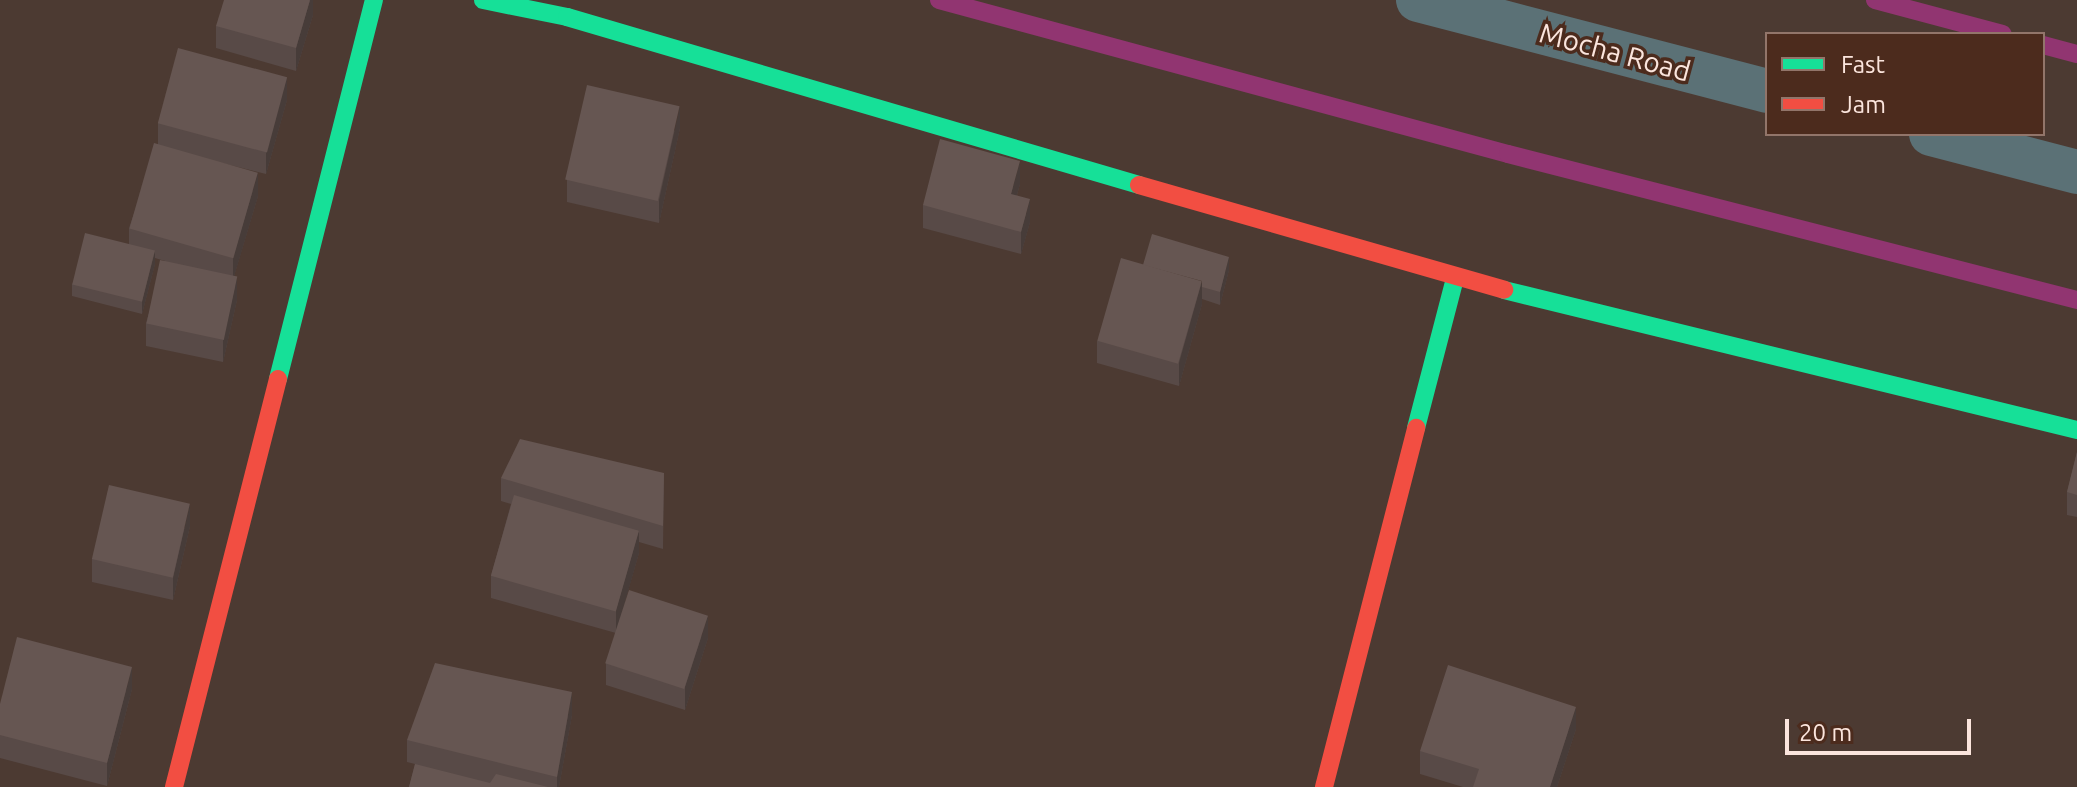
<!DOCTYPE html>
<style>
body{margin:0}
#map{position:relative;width:2077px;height:787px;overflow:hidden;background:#4c3a32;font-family:Ubuntu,sans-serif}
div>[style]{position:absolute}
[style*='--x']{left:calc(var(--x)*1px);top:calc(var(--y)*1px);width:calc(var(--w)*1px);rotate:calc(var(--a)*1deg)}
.stream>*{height:18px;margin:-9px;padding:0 9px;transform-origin:9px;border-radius:9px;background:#913571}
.street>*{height:44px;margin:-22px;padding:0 22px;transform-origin:22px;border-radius:22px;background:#5b7176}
.fast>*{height:18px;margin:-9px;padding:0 9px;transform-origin:9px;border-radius:9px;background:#16e098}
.jam>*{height:18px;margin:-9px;padding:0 9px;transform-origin:9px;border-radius:9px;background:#f24e42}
.wall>*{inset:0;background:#584a47}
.shaded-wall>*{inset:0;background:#473c39}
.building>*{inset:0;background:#665652;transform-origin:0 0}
span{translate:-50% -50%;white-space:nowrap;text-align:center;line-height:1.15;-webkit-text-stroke:7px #4c2b1d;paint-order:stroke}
.street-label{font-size:28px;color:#fbe5dd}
.legend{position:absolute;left:1765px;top:32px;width:280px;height:104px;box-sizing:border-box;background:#4c2b1d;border:2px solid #92756a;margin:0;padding:10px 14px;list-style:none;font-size:24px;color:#fbe5dd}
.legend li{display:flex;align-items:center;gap:16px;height:40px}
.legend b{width:40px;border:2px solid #92756a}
.scale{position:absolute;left:1785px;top:719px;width:186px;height:36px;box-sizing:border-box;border:4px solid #fbe5dd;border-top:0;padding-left:10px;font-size:24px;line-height:28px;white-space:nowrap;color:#fbe5dd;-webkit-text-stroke:6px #4c2b1d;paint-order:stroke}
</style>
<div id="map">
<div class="stream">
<div style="--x:939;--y:0;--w:589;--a:15.14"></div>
<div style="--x:1508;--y:154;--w:587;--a:14.39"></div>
<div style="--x:1875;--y:0;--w:132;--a:14.9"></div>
<div style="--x:2043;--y:45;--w:35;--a:15"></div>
</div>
<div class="street">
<div style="--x:1418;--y:0;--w:361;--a:14.6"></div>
<div style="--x:1931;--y:134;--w:151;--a:14.6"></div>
</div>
<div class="fast">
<div style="--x:483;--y:0;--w:86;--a:11.4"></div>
<div style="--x:567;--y:17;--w:596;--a:16.37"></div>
<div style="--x:1504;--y:290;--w:590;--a:13.73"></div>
<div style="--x:278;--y:379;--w:391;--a:-75.8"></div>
<div style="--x:1416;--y:428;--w:155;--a:-75.4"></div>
</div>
<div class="jam">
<div style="--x:1139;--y:185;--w:380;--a:16"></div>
<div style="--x:174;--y:787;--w:421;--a:-75.7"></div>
<div style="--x:1324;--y:787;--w:371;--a:-75.6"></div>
</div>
<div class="wall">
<div style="clip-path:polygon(313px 0,313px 15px,296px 71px,216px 48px,216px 26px)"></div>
<div style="clip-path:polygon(287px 100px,266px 174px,222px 163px,258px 196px,234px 276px,237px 300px,223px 362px,146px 346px,146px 323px,165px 261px,155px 258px,155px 264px,142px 314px,72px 296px,72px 284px,129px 244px,129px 228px,158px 144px,158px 123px)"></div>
<div style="clip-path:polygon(680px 128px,659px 223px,567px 202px,567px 180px)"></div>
<div style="clip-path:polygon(1020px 184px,1017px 195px,1030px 222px,1021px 254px,923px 228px,923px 205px)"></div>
<div style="clip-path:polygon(1229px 270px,1220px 305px,1202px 299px,1202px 304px,1179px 386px,1097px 363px,1097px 341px)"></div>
<div style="clip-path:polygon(2077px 452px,2077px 517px,2067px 515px,2067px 492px)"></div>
<div style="clip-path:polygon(664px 473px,663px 549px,639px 542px,639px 553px,620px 618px,708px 638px,685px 710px,606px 685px,606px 663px,616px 633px,491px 598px,491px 576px,511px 504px,501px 501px,501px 478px)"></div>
<div style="clip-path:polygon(190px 526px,173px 600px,92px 582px,92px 559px)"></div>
<div style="clip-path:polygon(132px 689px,107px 786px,0 758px,0 704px)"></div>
<div style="clip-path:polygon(572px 715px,559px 787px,409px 787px,415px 764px,407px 762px,407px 740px)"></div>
<div style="clip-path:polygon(1576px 729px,1557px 787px,1463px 787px,1420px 774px,1420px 751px)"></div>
</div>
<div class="shaded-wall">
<div style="clip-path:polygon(310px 0,313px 0,313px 15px,296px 71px,296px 48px)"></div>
<div style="clip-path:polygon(287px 77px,287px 100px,266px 174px,266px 152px)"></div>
<div style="clip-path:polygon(680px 106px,680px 128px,659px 223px,659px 200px)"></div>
<div style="clip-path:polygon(1020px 161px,1020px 184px,1011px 216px,1011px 194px)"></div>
<div style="clip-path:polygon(258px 173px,258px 196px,233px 280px,233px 257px)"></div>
<div style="clip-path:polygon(1030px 199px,1030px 222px,1021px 254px,1021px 232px)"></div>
<div style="clip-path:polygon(155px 251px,155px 264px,142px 314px,142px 301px)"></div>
<div style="clip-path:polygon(1229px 257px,1229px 270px,1220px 305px,1220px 292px)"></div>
<div style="clip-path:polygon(237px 277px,237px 300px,223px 362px,223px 340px)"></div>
<div style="clip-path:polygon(1202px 281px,1202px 304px,1179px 386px,1179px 363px)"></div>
<div style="clip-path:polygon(190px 504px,190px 526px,173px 600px,173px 578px)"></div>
<div style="clip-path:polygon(639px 530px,639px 553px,616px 633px,616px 610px)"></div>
<div style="clip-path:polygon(708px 616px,708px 638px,685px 710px,685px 687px)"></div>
<div style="clip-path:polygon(132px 667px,132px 689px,107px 786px,107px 763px)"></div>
<div style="clip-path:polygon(572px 692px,572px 715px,559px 787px,557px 787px,557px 777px)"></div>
<div style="clip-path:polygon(1576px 707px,1576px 729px,1557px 787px,1550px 787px)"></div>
</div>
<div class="building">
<div style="clip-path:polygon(224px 0,310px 0,296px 48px,216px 26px)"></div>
<div style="left:178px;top:48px;width:113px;height:78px;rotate:15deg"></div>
<div style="left:587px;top:85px;width:95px;height:97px;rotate:13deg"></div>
<div style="clip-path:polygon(940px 139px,1020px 161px,1011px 194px,1030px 199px,1021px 232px,923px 205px)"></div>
<div style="left:154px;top:143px;width:108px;height:89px;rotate:16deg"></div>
<div style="left:85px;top:233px;width:72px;height:53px;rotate:14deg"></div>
<div style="clip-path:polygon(1152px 234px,1229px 257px,1220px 292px,1202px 287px,1202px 281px,1143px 265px)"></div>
<div style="left:1121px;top:258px;width:84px;height:86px;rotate:16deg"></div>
<div style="left:160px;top:260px;width:79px;height:65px;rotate:12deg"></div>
<div style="clip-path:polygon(520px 439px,664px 473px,663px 526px,501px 478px)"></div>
<div style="clip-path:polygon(2077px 452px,2077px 495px,2067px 492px)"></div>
<div style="left:109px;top:485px;width:83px;height:76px;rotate:13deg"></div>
<div style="left:514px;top:495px;width:130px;height:84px;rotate:16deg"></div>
<div style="left:629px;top:590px;width:83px;height:77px;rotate:18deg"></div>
<div style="clip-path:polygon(17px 637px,132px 667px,107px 763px,0 735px,0 704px)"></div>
<div style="clip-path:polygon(435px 663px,572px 692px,557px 777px,407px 740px)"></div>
<div style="clip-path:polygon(1448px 665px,1576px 707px,1550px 787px,1473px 787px,1479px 769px,1420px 751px)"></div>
<div style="clip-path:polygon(415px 764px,490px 783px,496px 774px,548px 787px,409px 787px)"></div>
</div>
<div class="street-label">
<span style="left:1615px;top:52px;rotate:15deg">Mocha Road</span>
</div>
<ul class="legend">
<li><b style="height:10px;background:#16e098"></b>Fast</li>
<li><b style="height:10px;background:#f24e42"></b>Jam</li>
</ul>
<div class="scale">20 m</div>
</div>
